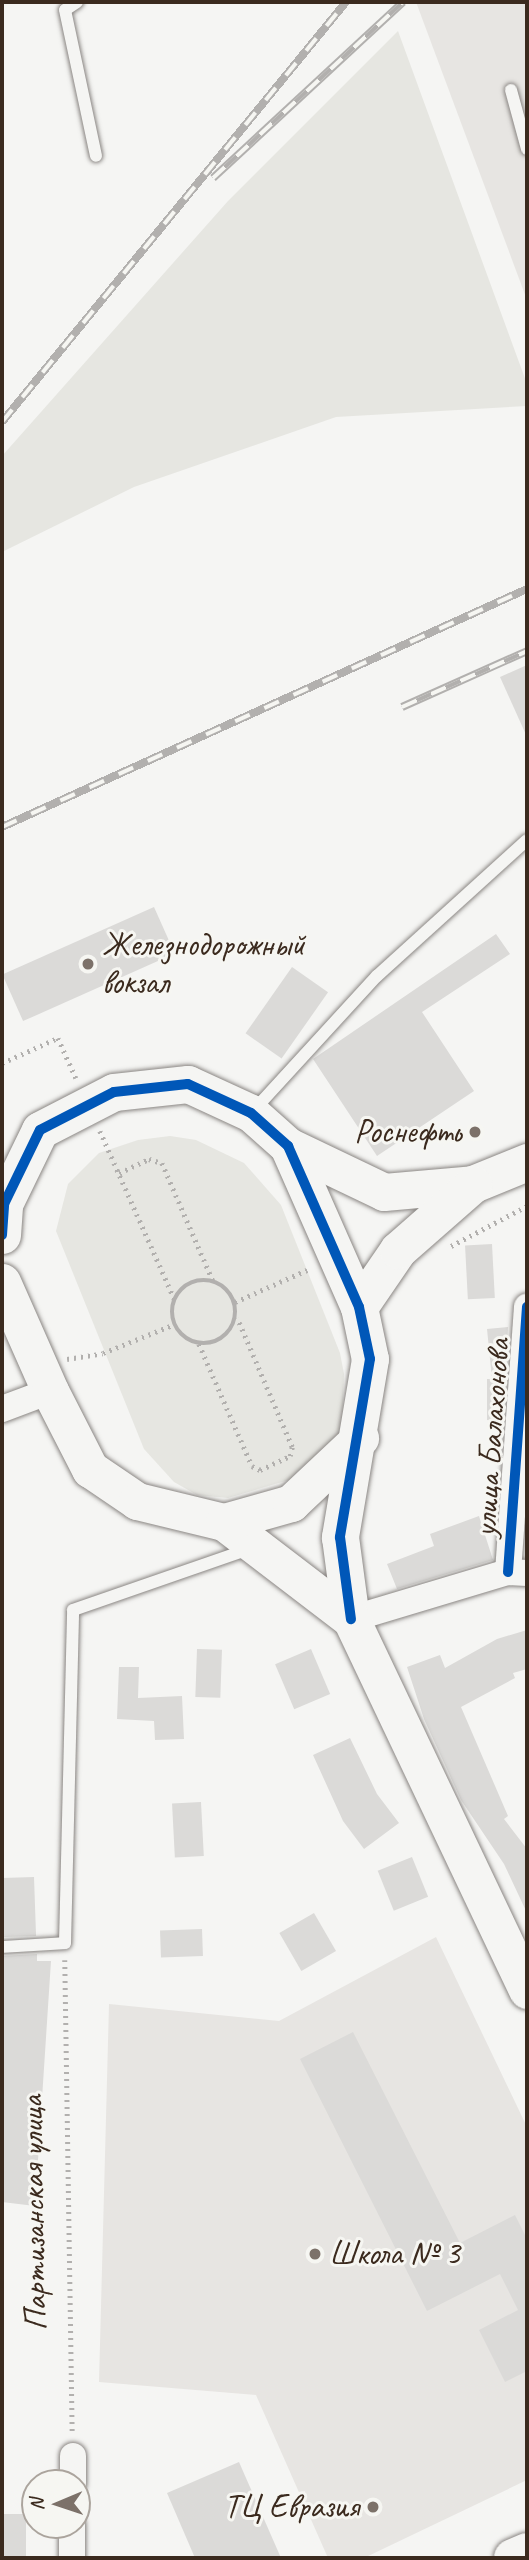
<!DOCTYPE html>
<meta charset="utf-8">
<style>
body{margin:0}
#map{position:relative;width:529px;height:2560px;overflow:hidden;background:#f5f5f3;font-family:Caveat,sans-serif}
div>[style]{position:absolute}
[style*='--x']{left:calc(var(--x)*1px);top:calc(var(--y)*1px);width:calc(var(--w)*1px);rotate:calc(var(--a)*1deg)}
.built>*{inset:0;background:#e7e5e2}
.green>*{inset:0;background:#e6e6e1}
.building>*{inset:0;background:#dbdad8;transform-origin:0 0}
.path>*{height:4.5px;margin-top:-2.25px;transform-origin:0;background:repeating-linear-gradient(90deg,#b2b0ae 0 2px,transparent 0 7px)}
.path>.ring{margin:-2.25px;padding:0;box-sizing:content-box;background:none;border:4.5px solid #b2b0ae;border-radius:50%}
.roads{filter:drop-shadow(0 0 2px #8a8683) drop-shadow(0 0 2px #8a8683)}
.lane>*{height:12px;margin:-6px;padding:0 6px;transform-origin:6px;border-radius:6px;background:#f5f5f3}
.street>*{height:26px;margin:-13px;padding:0 13px;transform-origin:13px;border-radius:13px;background:#f5f5f3}
.secondary>*{height:37px;margin:-18.5px;padding:0 18.5px;transform-origin:18.5px;border-radius:18.5px;background:#f5f5f3}
.primary>*{height:38px;margin:-19px;padding:0 19px;transform-origin:19px;border-radius:19px;background:#f5f5f3}
.rail>*{height:8px;margin-top:-4px;transform-origin:0;background:repeating-linear-gradient(90deg,#f6f6f2 0 16px,#b2b0ae 0 32px);box-sizing:border-box;border-block:2px solid #b2b0ae}
.cycleway>*{height:10px;margin:-5px;padding:0 5px;transform-origin:5px;border-radius:5px;background:#0057b8}
.dots>*{width:19px;height:19px;translate:-50% -50%;box-sizing:border-box;border:4px solid #f6f6f2;border-radius:50%}
span{translate:-50% -50%;white-space:nowrap;text-align:center;line-height:1.15;-webkit-text-stroke:6px #f6f6f2;paint-order:stroke}
.poi-label{font-size:33px;color:#3b2a1e}
.left{translate:0 -50%;text-align:left}
.right{translate:-100% -50%;text-align:right}
.street-label{font-size:33px;color:#3b2a1e}
.frame{position:absolute;inset:0;border:4px solid #3b2a1e;pointer-events:none}
.north{position:absolute;left:21px;top:2469px;width:70px;height:70px;box-sizing:border-box;background:#f6f6f2;border:2px solid #aba49d;border-radius:50%;rotate:268deg;font-size:19px;font-weight:700;line-height:28px;text-align:center;color:#3b2a1e}
.north::after{content:'';display:block;margin:auto;width:24px;height:32px;background:#7c7169;clip-path:polygon(50% 0,100% 100%,50% 72%,0 100%)}
</style>
<div id="map">
<div class="built">
<div style="clip-path:polygon(416px 2px,527px 2px,527px 300px)"></div>
<div style="clip-path:polygon(436px 1937px,527px 2127px,527px 2480px,364px 2558px,328px 2558px,256px 2395px,99px 2382px,109px 2004px,279px 2021px)"></div>
</div>
<div class="green">
<div style="clip-path:polygon(398px 31px,527px 384px,527px 406px,336px 417px,134px 487px,2px 552px,2px 456px,228px 201px)"></div>
<div style="clip-path:polygon(170px 1136px,196px 1140px,244px 1163px,281px 1205px,340px 1353px,344px 1374px,342px 1429px,328px 1456px,299px 1477px,228px 1498px,197px 1495px,174px 1482px,144px 1449px,56px 1231px,68px 1184px,99px 1153px,138px 1140px)"></div>
</div>
<div class="building">
<div style="clip-path:polygon(527px 665px,527px 737px,500px 677px)"></div>
<div style="left:154px;top:907px;width:51px;height:166px;rotate:66deg"></div>
<div style="clip-path:polygon(496px 934px,510px 954px,422px 1012px,474px 1091px,377px 1156px,313px 1059px)"></div>
<div style="left:292px;top:967px;width:44px;height:81px;rotate:35deg"></div>
<div style="left:492px;top:1244px;width:54px;height:27px;rotate:87deg"></div>
<div style="clip-path:polygon(508px 1327px,503px 1422px,497px 1422px,487px 1420px,487px 1379px,492px 1379px,487px 1329px)"></div>
<div style="clip-path:polygon(479px 1516px,493px 1560px,397px 1589px,387px 1564px,434px 1546px,430px 1534px)"></div>
<div style="clip-path:polygon(527px 1630px,527px 1669px,513px 1673px,515px 1678px,461px 1707px,508px 1816px,504px 1819px,527px 1849px,527px 1913px,504px 1864px,461px 1800px,424px 1719px,407px 1667px,440px 1655px,445px 1668px,497px 1639px)"></div>
<div style="left:197px;top:1649px;width:25px;height:48px;rotate:2deg"></div>
<div style="left:311px;top:1649px;width:49px;height:39px;rotate:67deg"></div>
<div style="clip-path:polygon(119px 1667px,139px 1667px,138px 1698px,182px 1696px,184px 1739px,155px 1740px,154px 1721px,117px 1719px)"></div>
<div style="clip-path:polygon(350px 1738px,377px 1794px,399px 1823px,364px 1849px,343px 1821px,313px 1755px)"></div>
<div style="left:201px;top:1802px;width:54px;height:29px;rotate:87deg"></div>
<div style="left:412px;top:1857px;width:43px;height:37px;rotate:68deg"></div>
<div style="left:34px;top:1877px;width:59px;height:32px;rotate:88deg"></div>
<div style="left:314px;top:1913px;width:44px;height:40px;rotate:60deg"></div>
<div style="left:202px;top:1929px;width:27px;height:42px;rotate:88deg"></div>
<div style="clip-path:polygon(37px 1954px,37px 1961px,51px 1961px,35px 2206px,2px 2202px,2px 1956px)"></div>
<div style="clip-path:polygon(353px 2032px,460px 2243px,515px 2215px,527px 2239px,527px 2371px,505px 2382px,479px 2330px,518px 2310px,500px 2274px,427px 2311px,300px 2059px)"></div>
<div style="clip-path:polygon(239px 2462px,281px 2558px,195px 2558px,167px 2493px)"></div>
<div style="left:2px;top:2514px;width:24px;height:44px"></div>
</div>
<div class="path">
<div style="--x:2;--y:1063;--w:61;--a:-24.1"></div>
<div style="--x:58;--y:1038;--w:44;--a:65.8"></div>
<div style="--x:100;--y:1131;--w:185;--a:66.1"></div>
<div style="--x:119;--y:1173;--w:33;--a:-25"></div>
<div style="--x:149;--y:1159;--w:14;--a:17"></div>
<div style="--x:162;--y:1163;--w:129;--a:66.6"></div>
<div style="--x:451;--y:1246;--w:86;--a:-27.8"></div>
<div class="ring" style="left:172px;top:1280px;width:59.5px;height:59.5px"></div>
<div style="--x:235;--y:1302;--w:79;--a:-24"></div>
<div style="--x:199;--y:1344;--w:133;--a:66.5"></div>
<div style="--x:252;--y:1466;--w:9;--a:27"></div>
<div style="--x:260;--y:1470;--w:33;--a:-25"></div>
<div style="--x:290;--y:1456;--w:9;--a:-77"></div>
<div style="--x:292;--y:1447;--w:140;--a:-113.1"></div>
<div style="--x:67;--y:1359;--w:36;--a:-9"></div>
<div style="--x:103;--y:1353;--w:78;--a:-21.9"></div>
<div style="--x:65;--y:1960;--w:471;--a:89.1"></div>
</div>
<div class="roads">
<div class="lane">
<div style="--x:77;--y:2;--w:14;--a:146"></div>
<div style="--x:65;--y:10;--w:149;--a:78"></div>
<div style="--x:511;--y:90;--w:61;--a:74.8"></div>
<div style="--x:254;--y:1110;--w:182;--a:-47.5"></div>
<div style="--x:377;--y:976;--w:202;--a:-42.2"></div>
<div style="--x:2;--y:1947;--w:63;--a:-3.6"></div>
<div style="--x:65;--y:1943;--w:333;--a:-88.6"></div>
<div style="--x:73;--y:1610;--w:186;--a:-19.1"></div>
</div>
<div class="street">
<div style="--x:2;--y:1409;--w:51;--a:-20.6"></div>
<div style="--x:508;--y:1572;--w:266;--a:-85.9"></div>
<div style="--x:351;--y:1619;--w:164;--a:-16.7"></div>
<div style="--x:508;--y:1572;--w:19;--a:3"></div>
<div style="--x:73;--y:2483;--w:27;--a:-90"></div>
<div style="--x:72;--y:2558;--w:33;--a:-90"></div>
</div>
<div class="secondary">
<div style="--x:288;--y:1146;--w:106;--a:25.6"></div>
<div style="--x:384;--y:1192;--w:89;--a:-5.1"></div>
<div style="--x:473;--y:1184;--w:58;--a:-22.2"></div>
<div style="--x:2;--y:1235;--w:31;--a:-86"></div>
<div style="--x:4;--y:1204;--w:82;--a:-64.1"></div>
<div style="--x:40;--y:1130;--w:83;--a:-27.2"></div>
<div style="--x:114;--y:1092;--w:74;--a:-6.2"></div>
<div style="--x:188;--y:1084;--w:69;--a:24.7"></div>
<div style="--x:251;--y:1113;--w:50;--a:41.7"></div>
<div style="--x:288;--y:1146;--w:176;--a:66.2"></div>
<div style="--x:359;--y:1307;--w:53;--a:78.1"></div>
<div style="--x:370;--y:1359;--w:181;--a:99.6"></div>
<div style="--x:340;--y:1537;--w:83;--a:82.4"></div>
<div style="--x:351;--y:1619;--w:411;--a:64.6"></div>
<div style="--x:2;--y:1282;--w:119;--a:66.2"></div>
<div style="--x:50;--y:1391;--w:88;--a:62.9"></div>
<div style="--x:90;--y:1469;--w:57;--a:34.2"></div>
<div style="--x:137;--y:1501;--w:89;--a:13.6"></div>
<div style="--x:224;--y:1522;--w:160;--a:37.4"></div>
<div style="--x:359;--y:1307;--w:69;--a:-55.6"></div>
<div style="--x:398;--y:1250;--w:100;--a:-41.3"></div>
<div style="--x:224;--y:1522;--w:70;--a:-15.8"></div>
<div style="--x:291;--y:1503;--w:95;--a:-43.3"></div>
</div>
<div class="primary">
<div style="--x:513;--y:2558;--w:15;--a:-23"></div>
</div>
</div>
<div class="rail">
<div style="--x:213;--y:178;--w:259;--a:-42.8"></div>
<div style="--x:2;--y:422;--w:543;--a:-50.68"></div>
<div style="--x:402;--y:707;--w:137;--a:-24.1"></div>
<div style="--x:2;--y:827;--w:576;--a:-24.39"></div>
</div>
<div class="cycleway">
<div style="--x:2;--y:1235;--w:31;--a:-86"></div>
<div style="--x:4;--y:1204;--w:82;--a:-64.1"></div>
<div style="--x:40;--y:1130;--w:83;--a:-27.2"></div>
<div style="--x:114;--y:1092;--w:74;--a:-6.2"></div>
<div style="--x:188;--y:1084;--w:69;--a:24.7"></div>
<div style="--x:251;--y:1113;--w:50;--a:41.7"></div>
<div style="--x:288;--y:1146;--w:176;--a:66.2"></div>
<div style="--x:359;--y:1307;--w:53;--a:78.1"></div>
<div style="--x:370;--y:1359;--w:181;--a:99.6"></div>
<div style="--x:340;--y:1537;--w:83;--a:82.4"></div>
<div style="--x:508;--y:1572;--w:266;--a:-85.9"></div>
</div>
<div class="dots">
<div style="left:88px;top:964px;background:#7c7169"></div>
<div style="left:475px;top:1132px;background:#7c7169"></div>
<div style="left:315px;top:2254px;background:#7c7169"></div>
<div style="left:373px;top:2507px;background:#7c7169"></div>
</div>
<div class="poi-label">
<span class="left" style="left:102px;top:964px">Железнодорожный<br>вокзал</span>
<span class="right" style="left:461px;top:1132px">Роснефть</span>
<span class="left" style="left:329px;top:2254px">Школа № 3</span>
<span class="right" style="left:359px;top:2507px">ТЦ Евразия</span>
</div>
<div class="street-label">
<span style="left:492px;top:1438px;rotate:-86deg">улица Балахонова</span>
<span style="left:34px;top:2213px;rotate:-91deg">Партизанская улица</span>
</div>
<div class="frame"></div>
<div class="north">N</div>
</div>
